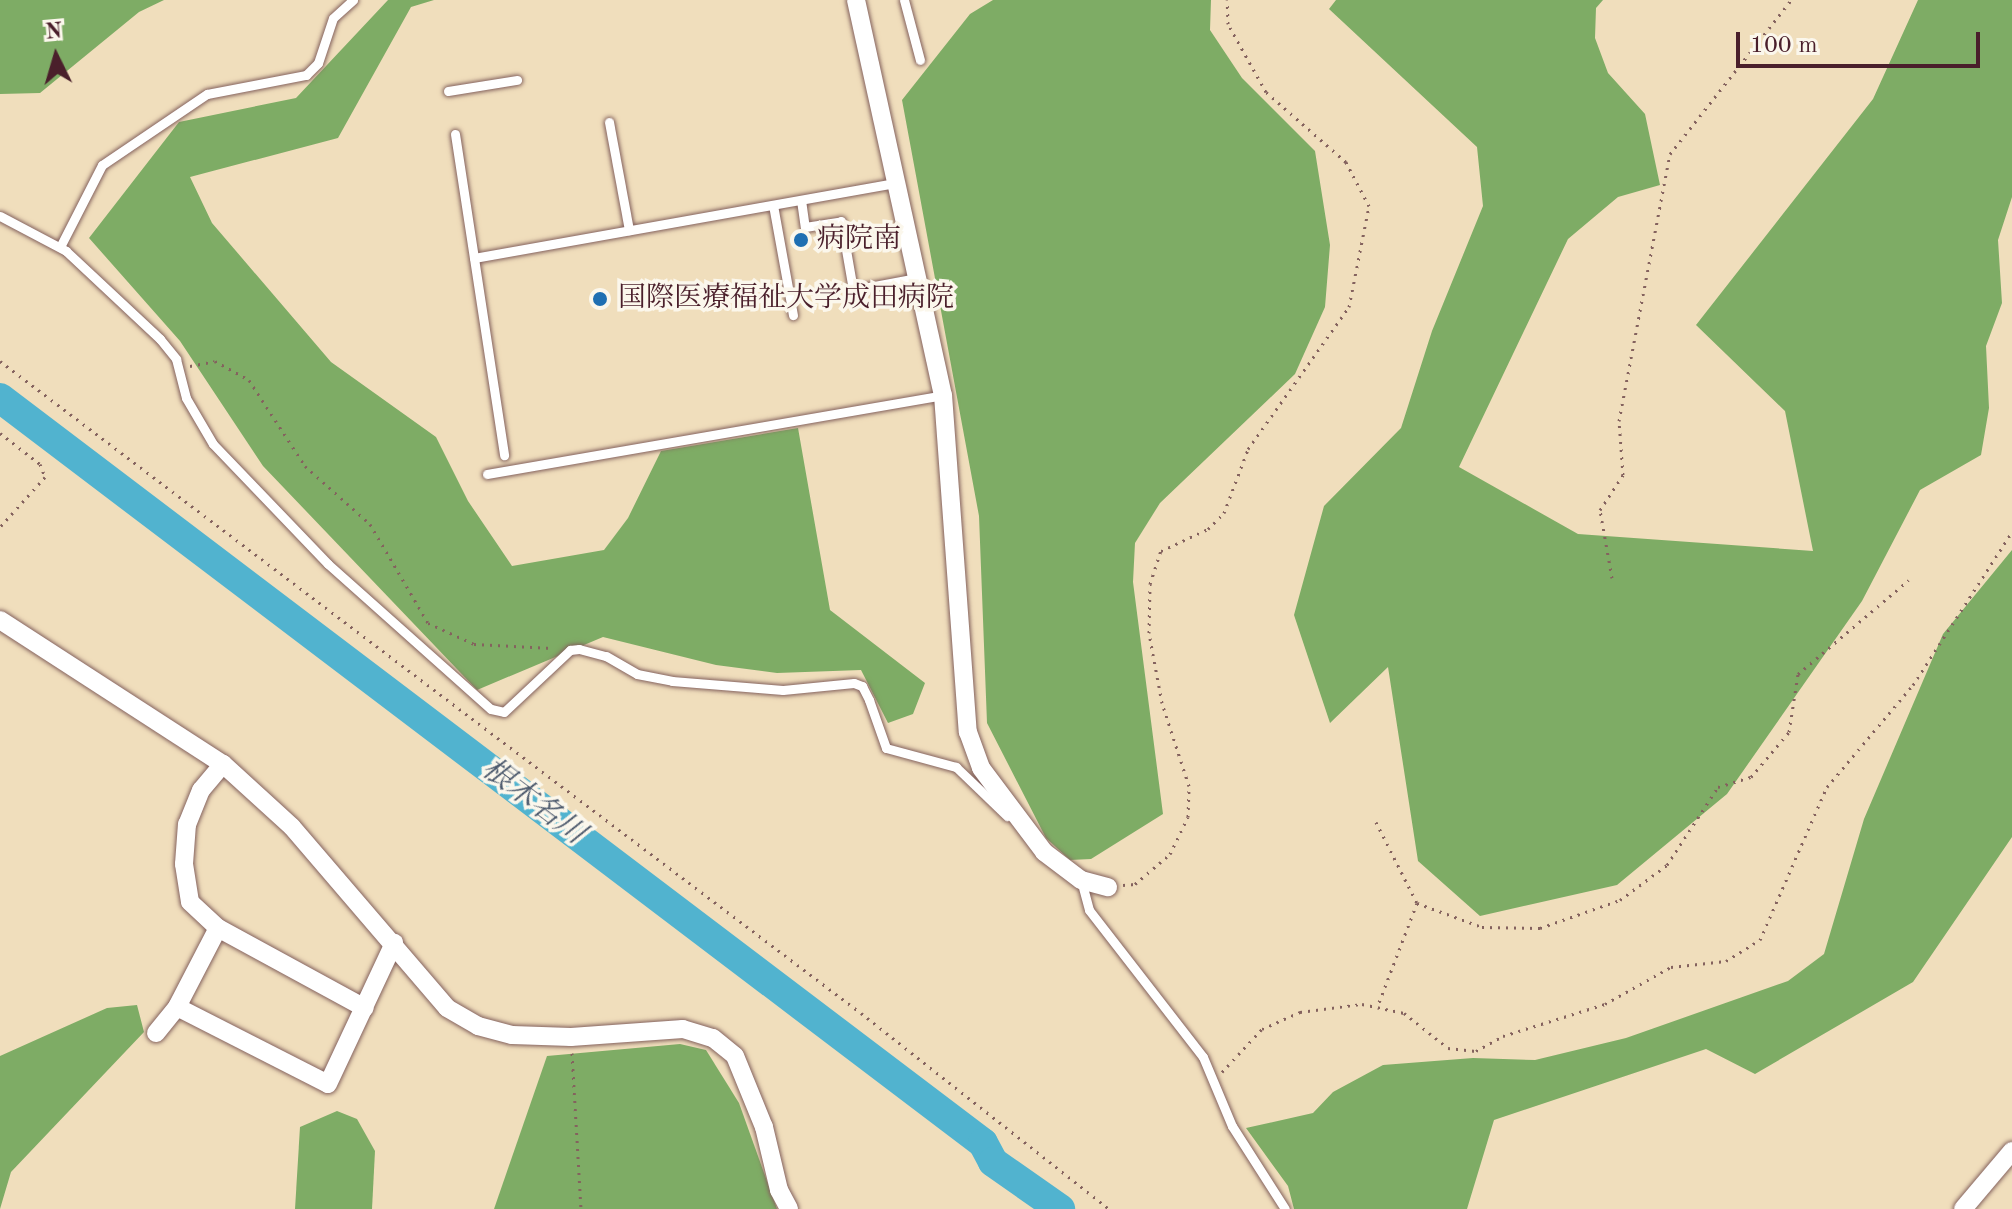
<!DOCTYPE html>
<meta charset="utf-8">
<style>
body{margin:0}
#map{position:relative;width:2012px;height:1209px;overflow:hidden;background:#f0debc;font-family:"Old Standard TT","Noto Serif JP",serif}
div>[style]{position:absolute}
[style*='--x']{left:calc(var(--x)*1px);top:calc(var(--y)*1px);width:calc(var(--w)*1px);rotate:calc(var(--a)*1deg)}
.forest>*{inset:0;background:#7eac65}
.river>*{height:30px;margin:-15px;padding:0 15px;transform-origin:15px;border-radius:15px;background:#51b3cf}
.path>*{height:3px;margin-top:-1.5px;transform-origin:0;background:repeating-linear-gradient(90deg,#84625e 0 2px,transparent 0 8px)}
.roads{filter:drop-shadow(0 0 2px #84625e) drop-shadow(0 0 2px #84625e)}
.service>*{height:9px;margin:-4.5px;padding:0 4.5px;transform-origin:4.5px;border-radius:4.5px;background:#fff}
.minor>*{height:18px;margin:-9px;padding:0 9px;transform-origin:9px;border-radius:9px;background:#fff}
.dots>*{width:22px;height:22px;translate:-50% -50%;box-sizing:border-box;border:4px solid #fbf7ec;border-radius:50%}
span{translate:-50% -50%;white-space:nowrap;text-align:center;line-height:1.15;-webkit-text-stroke:7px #fbf7ec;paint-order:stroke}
.poi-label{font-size:28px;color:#4a1f2b}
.left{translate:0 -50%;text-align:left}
.water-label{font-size:30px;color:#4d5a6d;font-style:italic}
.north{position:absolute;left:16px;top:16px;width:80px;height:80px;-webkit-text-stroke:6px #fbf7ec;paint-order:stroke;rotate:355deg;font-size:22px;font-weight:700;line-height:32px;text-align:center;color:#4a1f2b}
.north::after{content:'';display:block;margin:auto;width:28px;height:36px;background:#4a1f2b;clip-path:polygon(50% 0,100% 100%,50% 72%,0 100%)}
.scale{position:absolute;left:1736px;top:32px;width:244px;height:36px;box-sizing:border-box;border:4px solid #4a1f2b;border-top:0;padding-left:10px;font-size:24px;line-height:28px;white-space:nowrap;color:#4a1f2b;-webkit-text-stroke:6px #fbf7ec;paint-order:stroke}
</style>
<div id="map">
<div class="forest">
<div style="clip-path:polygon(0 0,164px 0,139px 12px,40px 93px,0 94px)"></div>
<div style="clip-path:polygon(388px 0,434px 0,411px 7px,338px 138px,190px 177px,212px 223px,331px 362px,436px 437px,468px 501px,512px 566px,604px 550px,628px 518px,661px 451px,798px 428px,830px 610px,925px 683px,913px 714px,888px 723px,861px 670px,777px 673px,716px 665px,603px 637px,477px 690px,263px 466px,180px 341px,89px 238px,179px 122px,296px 98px)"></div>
<div style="clip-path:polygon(993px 0,1211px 0,1210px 30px,1242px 78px,1315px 151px,1330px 245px,1325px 307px,1295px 374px,1160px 503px,1135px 543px,1133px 582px,1163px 814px,1091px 859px,1070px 860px,1046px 838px,987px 723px,979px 516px,902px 100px,970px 14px)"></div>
<div style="clip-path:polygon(1336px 0,1603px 0,1596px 8px,1595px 38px,1608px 73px,1645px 114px,1660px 185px,1618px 197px,1568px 239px,1459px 467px,1578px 534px,1813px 551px,1785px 411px,1696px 325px,1873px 99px,1918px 0,2012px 0,2012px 197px,1998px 240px,2002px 303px,1986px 346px,1989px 408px,1981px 455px,1920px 490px,1862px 601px,1727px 794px,1617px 885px,1480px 916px,1418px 861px,1388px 667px,1330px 723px,1294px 615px,1324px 506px,1401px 428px,1432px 331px,1483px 206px,1477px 147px,1329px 9px)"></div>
<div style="clip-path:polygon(2012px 550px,2012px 837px,1913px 982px,1755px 1074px,1706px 1049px,1494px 1120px,1467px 1209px,1294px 1209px,1288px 1186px,1246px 1128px,1313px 1113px,1333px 1092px,1383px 1065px,1473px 1058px,1535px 1060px,1626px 1038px,1788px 981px,1824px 954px,1864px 819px,1943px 634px)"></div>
<div style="clip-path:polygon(137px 1005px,144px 1032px,11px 1172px,0 1209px,0 1056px,107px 1008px)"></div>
<div style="clip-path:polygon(680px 1044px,706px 1050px,739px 1103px,777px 1209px,494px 1209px,547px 1056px)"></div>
<div style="clip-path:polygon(337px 1111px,357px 1119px,375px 1151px,372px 1209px,295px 1209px,300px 1127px)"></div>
</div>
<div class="river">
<div style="--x:0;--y:398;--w:1233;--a:37.16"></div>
<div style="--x:983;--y:1143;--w:21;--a:62"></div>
<div style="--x:993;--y:1162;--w:82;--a:35"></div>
</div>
<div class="path">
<div style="--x:0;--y:361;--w:1080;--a:37.14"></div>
<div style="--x:861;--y:1013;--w:316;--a:38.3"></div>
<div style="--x:190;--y:366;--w:25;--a:-11"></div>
<div style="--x:215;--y:361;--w:39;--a:29"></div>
<div style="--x:249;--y:380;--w:103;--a:56.9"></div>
<div style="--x:305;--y:466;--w:87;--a:41.7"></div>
<div style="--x:370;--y:524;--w:115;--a:59.6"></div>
<div style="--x:428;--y:623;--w:51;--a:24.5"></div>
<div style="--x:474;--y:644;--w:78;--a:2.9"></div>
<div style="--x:0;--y:433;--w:51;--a:37.8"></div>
<div style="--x:40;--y:464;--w:14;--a:69"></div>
<div style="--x:45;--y:477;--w:67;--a:132"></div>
<div style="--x:1612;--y:578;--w:69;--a:-100"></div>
<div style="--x:1600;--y:510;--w:42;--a:-56.7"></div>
<div style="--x:1623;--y:475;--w:54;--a:-94.2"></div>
<div style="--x:1619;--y:421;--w:272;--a:-79.2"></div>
<div style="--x:1670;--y:154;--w:196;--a:-51.8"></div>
<div style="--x:1376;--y:822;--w:91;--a:63.2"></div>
<div style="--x:1417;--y:903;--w:112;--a:110.9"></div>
<div style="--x:1123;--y:885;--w:12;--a:-5"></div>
<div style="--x:1135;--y:884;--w:46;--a:-40.6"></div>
<div style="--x:1170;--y:854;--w:41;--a:-64.1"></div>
<div style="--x:1188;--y:817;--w:31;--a:-88"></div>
<div style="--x:1189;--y:786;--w:87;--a:-108"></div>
<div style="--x:1162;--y:703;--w:71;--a:-100.5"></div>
<div style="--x:1149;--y:633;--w:49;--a:-88.8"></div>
<div style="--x:1150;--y:584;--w:35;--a:-72"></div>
<div style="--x:1161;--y:551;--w:52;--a:-25.1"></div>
<div style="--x:1208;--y:529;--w:23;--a:-45"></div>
<div style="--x:1224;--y:513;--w:68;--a:-69.4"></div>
<div style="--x:1248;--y:449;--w:174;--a:-54.6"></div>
<div style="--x:1349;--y:307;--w:103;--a:-78.8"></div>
<div style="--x:1369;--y:206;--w:50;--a:-117.6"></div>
<div style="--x:1346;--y:162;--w:106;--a:-138.8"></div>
<div style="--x:1266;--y:92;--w:78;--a:-119.2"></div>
<div style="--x:1228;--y:24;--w:24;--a:-92"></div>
<div style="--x:1417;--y:903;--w:69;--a:20.3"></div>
<div style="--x:1482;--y:927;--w:58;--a:1"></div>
<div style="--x:1540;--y:928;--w:85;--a:-19.3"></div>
<div style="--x:1620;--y:900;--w:59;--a:-36.7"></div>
<div style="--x:1667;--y:865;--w:93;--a:-56.8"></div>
<div style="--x:1718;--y:787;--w:34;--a:-17"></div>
<div style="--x:1751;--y:777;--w:59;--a:-49.8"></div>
<div style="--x:1789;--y:732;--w:59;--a:-81.2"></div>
<div style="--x:1798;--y:674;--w:145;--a:-40.3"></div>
<div style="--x:572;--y:1053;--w:156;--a:86.7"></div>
<div style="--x:1222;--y:1072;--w:59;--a:-47.1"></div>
<div style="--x:1262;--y:1029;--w:42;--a:-24.1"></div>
<div style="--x:1300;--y:1012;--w:63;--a:-7.4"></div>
<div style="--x:1362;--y:1004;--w:43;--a:12.1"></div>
<div style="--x:1404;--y:1013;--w:56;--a:38.5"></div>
<div style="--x:1448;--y:1048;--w:28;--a:6"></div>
<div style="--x:1476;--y:1051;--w:31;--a:-29"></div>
<div style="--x:1503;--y:1036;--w:107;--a:-17.4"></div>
<div style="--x:1605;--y:1004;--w:76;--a:-29.3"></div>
<div style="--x:1671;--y:967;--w:55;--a:-6.2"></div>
<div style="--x:1726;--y:961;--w:40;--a:-32"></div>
<div style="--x:1760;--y:940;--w:167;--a:-66.4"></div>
<div style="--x:1827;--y:787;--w:133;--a:-49.9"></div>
<div style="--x:1913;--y:685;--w:182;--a:-57.1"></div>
</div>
<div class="roads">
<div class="service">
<div style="--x:904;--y:0;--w:62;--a:75.1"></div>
<div style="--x:448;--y:91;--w:70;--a:-9.1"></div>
<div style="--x:609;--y:122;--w:110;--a:79.5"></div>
<div style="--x:455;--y:134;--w:325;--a:81.3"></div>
<div style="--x:801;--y:200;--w:27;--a:82"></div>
<div style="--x:805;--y:227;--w:36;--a:-9"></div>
<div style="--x:841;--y:221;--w:70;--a:80.1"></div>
<div style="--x:853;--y:290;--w:65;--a:-10.6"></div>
<div style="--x:773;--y:205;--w:112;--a:79.7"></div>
<div style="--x:0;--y:216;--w:75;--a:27.9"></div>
<div style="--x:66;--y:251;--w:129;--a:43.1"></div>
<div style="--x:160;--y:339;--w:26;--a:51"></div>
<div style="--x:176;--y:359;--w:40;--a:75.6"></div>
<div style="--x:186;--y:398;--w:53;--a:59.6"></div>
<div style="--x:213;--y:444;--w:166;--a:46.2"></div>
<div style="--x:328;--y:564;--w:218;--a:41.7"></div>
<div style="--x:491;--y:709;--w:13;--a:13"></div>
<div style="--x:504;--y:712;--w:91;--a:-43.2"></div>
<div style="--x:570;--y:650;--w:9;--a:-6"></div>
<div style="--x:579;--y:649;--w:28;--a:15"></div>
<div style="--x:606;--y:656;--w:36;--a:30"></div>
<div style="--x:637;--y:674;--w:36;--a:11"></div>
<div style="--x:672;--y:681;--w:111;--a:4.6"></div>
<div style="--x:783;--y:690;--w:71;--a:-5.6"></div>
<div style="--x:854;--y:683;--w:9;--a:21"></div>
<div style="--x:862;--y:686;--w:16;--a:63"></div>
<div style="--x:869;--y:700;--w:51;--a:70.5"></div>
<div style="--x:886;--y:748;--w:73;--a:15.2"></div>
<div style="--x:956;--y:767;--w:71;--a:43.9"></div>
<div style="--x:60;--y:247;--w:92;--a:-62.9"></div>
<div style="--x:102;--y:165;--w:127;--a:-34.1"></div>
<div style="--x:207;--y:94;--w:101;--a:-10.9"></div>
<div style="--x:306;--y:75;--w:17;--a:-45"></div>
<div style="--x:318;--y:63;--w:47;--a:-71.6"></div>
<div style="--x:333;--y:18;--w:27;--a:-42"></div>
<div style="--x:474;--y:258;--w:429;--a:-10.1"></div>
<div style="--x:487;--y:474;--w:463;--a:-9.8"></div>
<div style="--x:1081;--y:880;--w:31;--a:75"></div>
<div style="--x:1089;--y:910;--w:186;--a:52.2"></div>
<div style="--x:1203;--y:1057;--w:75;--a:67.2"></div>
<div style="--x:1232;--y:1126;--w:98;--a:57.4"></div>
</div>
<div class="minor">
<div style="--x:856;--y:0;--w:404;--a:77.6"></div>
<div style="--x:943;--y:395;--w:338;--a:85.8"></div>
<div style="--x:968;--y:732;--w:38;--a:70"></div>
<div style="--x:981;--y:768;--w:105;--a:53.1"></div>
<div style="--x:1044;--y:852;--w:46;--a:37.1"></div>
<div style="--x:1081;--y:880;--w:28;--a:15"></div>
<div style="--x:0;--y:620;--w:265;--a:32.9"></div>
<div style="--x:223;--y:764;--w:93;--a:42.4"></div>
<div style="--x:292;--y:827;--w:238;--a:49.4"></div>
<div style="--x:447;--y:1008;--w:36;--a:30"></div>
<div style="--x:478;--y:1026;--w:35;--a:15"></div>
<div style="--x:512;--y:1035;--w:59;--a:1.9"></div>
<div style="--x:571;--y:1037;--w:112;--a:-4.1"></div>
<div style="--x:683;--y:1029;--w:31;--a:17"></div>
<div style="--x:713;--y:1038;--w:28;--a:39"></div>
<div style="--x:735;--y:1056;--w:77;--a:67.8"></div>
<div style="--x:764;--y:1127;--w:65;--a:76.6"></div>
<div style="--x:779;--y:1190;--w:21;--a:62"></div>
<div style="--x:223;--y:764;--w:34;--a:130"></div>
<div style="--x:201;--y:790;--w:37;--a:112"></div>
<div style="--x:187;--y:824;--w:40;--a:94.3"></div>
<div style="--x:184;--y:864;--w:38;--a:81"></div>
<div style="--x:190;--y:902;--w:38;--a:43"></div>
<div style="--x:218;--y:928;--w:167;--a:28.6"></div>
<div style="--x:177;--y:1007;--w:169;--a:27"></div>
<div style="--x:328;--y:1084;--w:156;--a:-64.9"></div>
<div style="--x:156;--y:1033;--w:33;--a:-51"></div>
<div style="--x:177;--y:1007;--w:89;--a:-62.6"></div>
<div style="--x:1963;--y:1209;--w:76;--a:-49.8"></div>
</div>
</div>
<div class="dots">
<div style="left:801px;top:240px;background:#1f6fb2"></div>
<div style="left:600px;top:299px;background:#1f6fb2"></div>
</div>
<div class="poi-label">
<span class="left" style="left:817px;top:240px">病院南</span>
<span class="left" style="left:618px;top:299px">国際医療福祉大学成田病院</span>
</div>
<div class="water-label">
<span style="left:533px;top:802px;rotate:37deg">根木名川</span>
</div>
<div class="north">N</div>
<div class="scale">100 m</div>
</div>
